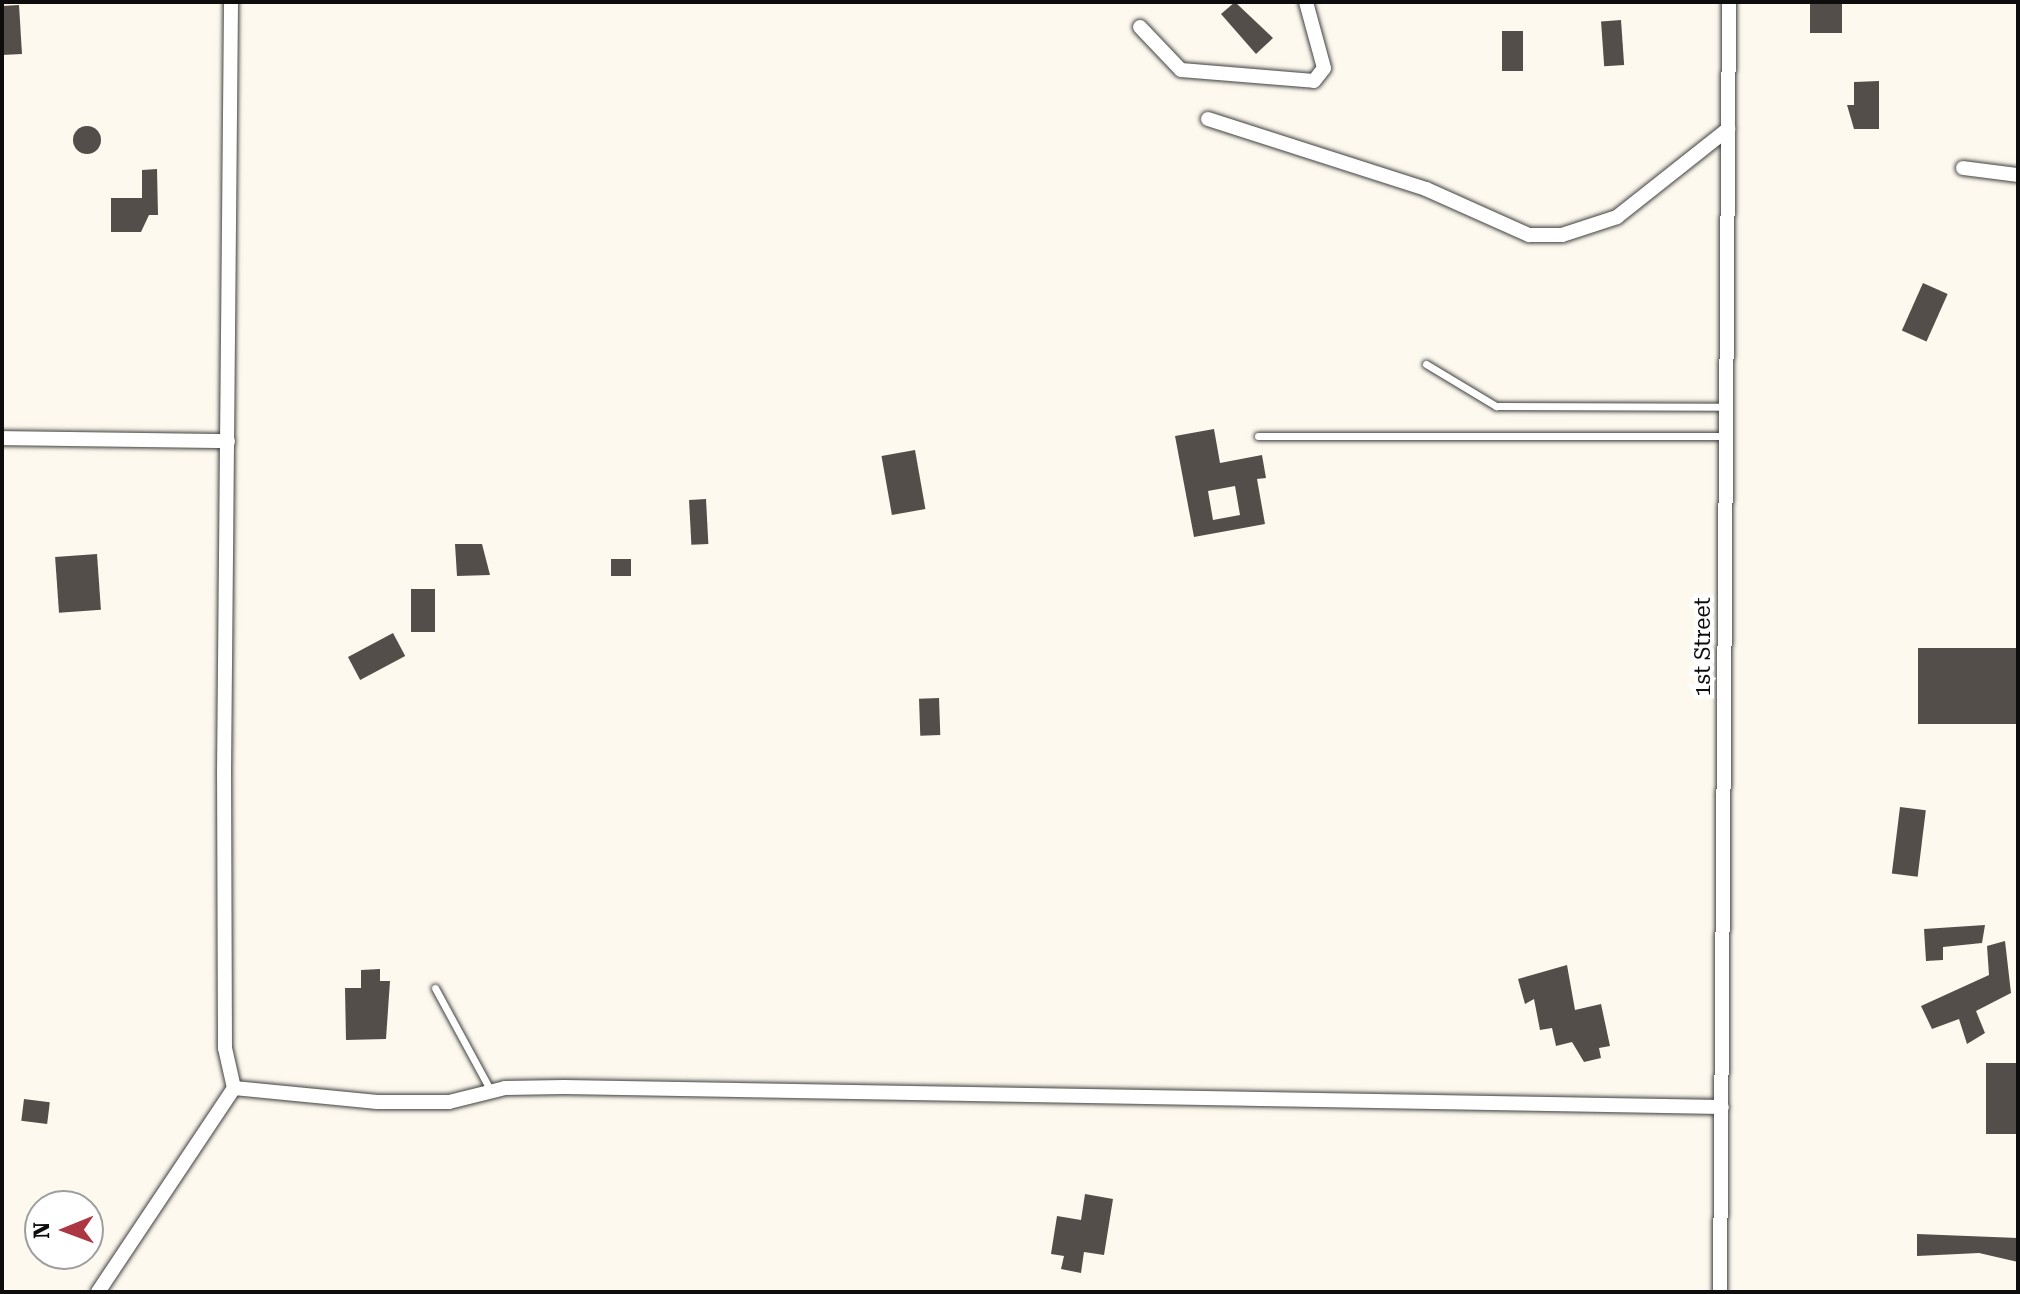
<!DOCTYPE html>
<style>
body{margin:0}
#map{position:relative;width:2020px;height:1294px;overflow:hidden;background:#fdf9ee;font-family:"Roboto Serif",serif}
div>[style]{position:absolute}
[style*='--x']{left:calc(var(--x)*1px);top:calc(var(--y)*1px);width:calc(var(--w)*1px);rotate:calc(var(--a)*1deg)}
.building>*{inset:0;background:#544e4a;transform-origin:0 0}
.round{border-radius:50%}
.roads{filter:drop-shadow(0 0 2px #404040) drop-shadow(0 0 2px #404040)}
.lane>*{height:7px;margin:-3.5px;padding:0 3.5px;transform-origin:3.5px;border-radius:3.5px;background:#fff}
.street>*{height:14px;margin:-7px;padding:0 7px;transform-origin:7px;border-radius:7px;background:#fff}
span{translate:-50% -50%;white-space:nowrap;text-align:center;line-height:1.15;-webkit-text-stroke:8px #fff;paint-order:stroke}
.street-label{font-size:22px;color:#0d0d0d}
.frame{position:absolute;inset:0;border:4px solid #0d0d0d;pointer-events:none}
.north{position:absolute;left:24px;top:1190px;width:80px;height:80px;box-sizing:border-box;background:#fff;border:2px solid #9e9e9e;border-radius:50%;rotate:269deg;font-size:22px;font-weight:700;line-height:32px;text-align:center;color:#0d0d0d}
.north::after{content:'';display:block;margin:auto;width:28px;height:36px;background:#ac3641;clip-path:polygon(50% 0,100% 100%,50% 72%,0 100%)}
</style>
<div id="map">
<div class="building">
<div style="clip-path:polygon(1235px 2px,1273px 38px,1256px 54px,1221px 14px)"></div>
<div style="left:1842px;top:2px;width:31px;height:32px;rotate:90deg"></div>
<div style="clip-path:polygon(19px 5px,22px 54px,2px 55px,2px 6px)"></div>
<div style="left:1621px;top:20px;width:45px;height:20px;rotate:86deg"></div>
<div style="left:1523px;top:31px;width:40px;height:21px;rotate:90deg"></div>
<div style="clip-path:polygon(1879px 81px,1879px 129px,1854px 129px,1847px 105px,1854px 105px,1854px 82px)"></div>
<div class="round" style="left:73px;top:126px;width:28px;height:28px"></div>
<div style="clip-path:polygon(157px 169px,158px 215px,149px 215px,141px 232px,111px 232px,111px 198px,142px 198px,142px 170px)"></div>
<div style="left:1923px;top:283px;width:27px;height:52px;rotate:24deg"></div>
<div style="clip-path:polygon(evenodd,1214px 429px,1220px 463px,1262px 455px,1266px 478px,1257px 479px,1265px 524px,1194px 537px,1175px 436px,1214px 429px,1235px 486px,1240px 515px,1213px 520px,1208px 491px,1235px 486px)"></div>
<div style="left:915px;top:450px;width:60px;height:34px;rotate:80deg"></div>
<div style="left:706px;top:499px;width:45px;height:17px;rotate:87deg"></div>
<div style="clip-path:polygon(455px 544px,482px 544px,490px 575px,457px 576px)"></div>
<div style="left:97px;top:554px;width:56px;height:42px;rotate:86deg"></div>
<div style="left:631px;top:559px;width:17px;height:20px;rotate:90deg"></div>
<div style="left:411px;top:589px;width:24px;height:43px"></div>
<div style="left:393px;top:633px;width:26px;height:51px;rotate:62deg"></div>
<div style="left:1918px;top:648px;width:100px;height:76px"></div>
<div style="left:939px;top:698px;width:37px;height:20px;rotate:88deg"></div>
<div style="left:1900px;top:807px;width:26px;height:67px;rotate:7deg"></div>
<div style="clip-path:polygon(1985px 925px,1982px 943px,1943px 947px,1943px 960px,1926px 961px,1924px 929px)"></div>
<div style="clip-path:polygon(2005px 941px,2011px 993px,1976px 1011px,1985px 1033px,1967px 1044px,1959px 1019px,1932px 1029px,1921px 1006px,1989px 975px,1987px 946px)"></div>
<div style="clip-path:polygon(1567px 965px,1575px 1010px,1601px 1004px,1610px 1046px,1599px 1048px,1601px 1058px,1584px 1062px,1572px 1042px,1556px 1046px,1552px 1028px,1540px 1030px,1534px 999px,1525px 1004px,1518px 979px)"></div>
<div style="clip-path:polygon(380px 969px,380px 981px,390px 981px,386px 1039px,346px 1040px,345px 988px,361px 988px,361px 970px)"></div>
<div style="left:2018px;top:1063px;width:71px;height:32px;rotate:90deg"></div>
<div style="left:24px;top:1099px;width:26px;height:22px;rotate:7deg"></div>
<div style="clip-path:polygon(1085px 1194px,1113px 1199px,1104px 1255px,1084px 1252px,1081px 1273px,1061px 1269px,1064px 1256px,1051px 1254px,1057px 1216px,1081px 1220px)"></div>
<div style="clip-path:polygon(1917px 1234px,2018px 1238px,2018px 1262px,1979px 1253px,1917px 1256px)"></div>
</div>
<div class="roads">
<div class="lane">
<div style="--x:1426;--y:364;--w:82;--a:31"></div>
<div style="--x:1496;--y:406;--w:230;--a:0.2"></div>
<div style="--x:1258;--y:436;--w:469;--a:0"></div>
<div style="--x:435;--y:988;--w:117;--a:61.5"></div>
</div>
<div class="street">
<div style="--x:1140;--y:27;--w:59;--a:46.4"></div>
<div style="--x:1181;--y:70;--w:133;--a:4.7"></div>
<div style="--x:1314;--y:81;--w:16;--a:-52"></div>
<div style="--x:1324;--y:68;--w:68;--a:-105.3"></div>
<div style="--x:1208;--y:119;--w:229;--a:17.8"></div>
<div style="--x:1426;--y:189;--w:113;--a:24.1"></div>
<div style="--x:1529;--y:235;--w:33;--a:0"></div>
<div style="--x:1562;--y:235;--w:58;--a:-18.1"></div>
<div style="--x:1617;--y:217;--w:142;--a:-38.4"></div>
<div style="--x:1963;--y:168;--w:55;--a:7.3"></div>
<div style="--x:2;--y:438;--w:226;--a:0.8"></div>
<div style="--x:234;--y:1088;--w:144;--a:5.6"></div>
<div style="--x:377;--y:1102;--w:72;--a:0"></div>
<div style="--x:449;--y:1102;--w:58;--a:-14"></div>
<div style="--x:505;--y:1088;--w:59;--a:-1"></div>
<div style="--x:564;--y:1087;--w:1158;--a:0.99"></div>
<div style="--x:98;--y:1292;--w:245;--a:-56.3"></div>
<div style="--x:234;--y:1088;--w:41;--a:-102.7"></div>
<div style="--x:225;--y:1048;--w:273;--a:-90.2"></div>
<div style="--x:224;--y:775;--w:773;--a:-89.48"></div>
<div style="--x:1720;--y:1292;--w:1290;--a:-89.6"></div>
</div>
</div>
<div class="street-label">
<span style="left:1703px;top:647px;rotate:-90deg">1st Street</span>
</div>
<div class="frame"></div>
<div class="north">N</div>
</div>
